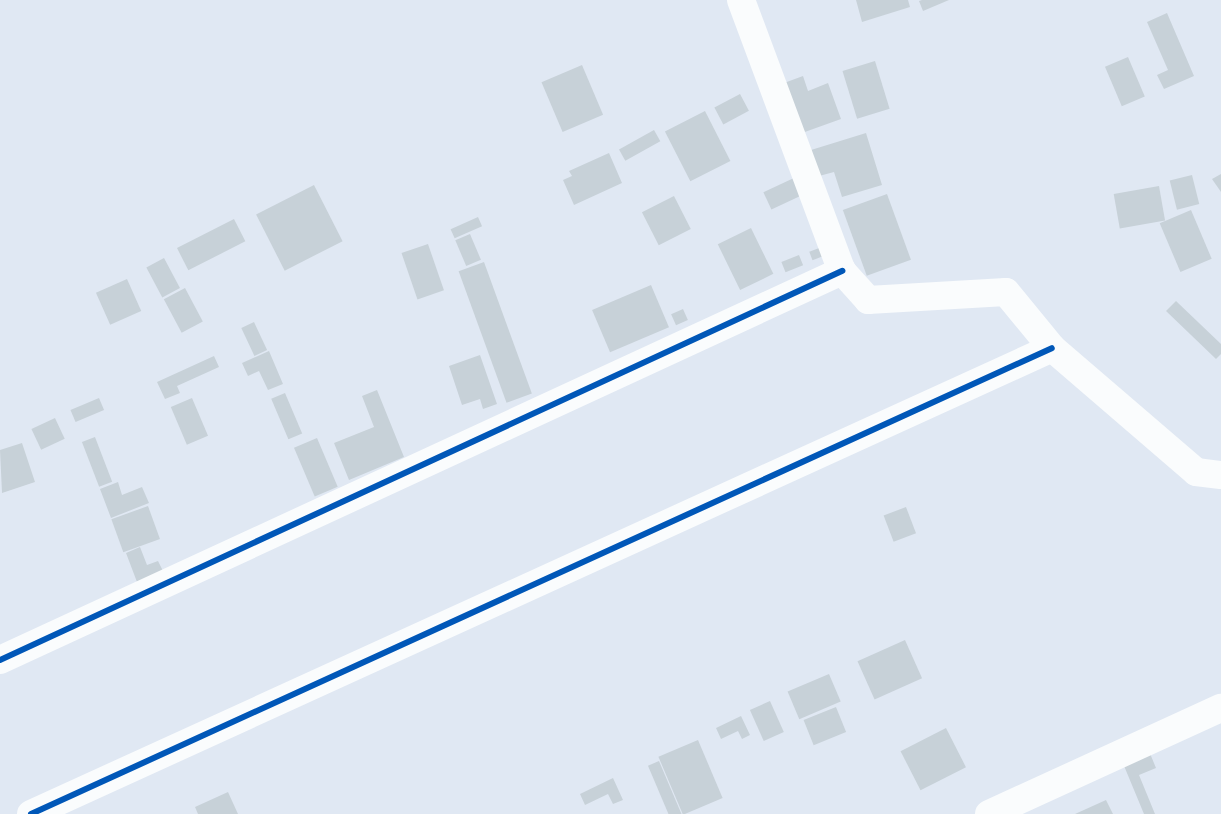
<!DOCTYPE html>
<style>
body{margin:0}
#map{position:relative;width:1221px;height:814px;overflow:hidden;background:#e0e8f3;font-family:"Fira Sans",sans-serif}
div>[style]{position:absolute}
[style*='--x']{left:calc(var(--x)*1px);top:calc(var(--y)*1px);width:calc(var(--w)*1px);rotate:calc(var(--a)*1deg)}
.building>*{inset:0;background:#c7d1d8;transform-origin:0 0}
.minor>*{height:28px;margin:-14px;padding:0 14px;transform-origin:14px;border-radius:14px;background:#fafcfd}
.cycleway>*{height:6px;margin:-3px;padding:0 3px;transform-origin:3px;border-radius:3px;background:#0057b8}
span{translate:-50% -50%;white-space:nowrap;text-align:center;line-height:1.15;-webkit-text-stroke:4px #ecf3fe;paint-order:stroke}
</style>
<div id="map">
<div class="building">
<div style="clip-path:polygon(856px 0,908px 0,910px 7px,862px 22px)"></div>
<div style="clip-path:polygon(922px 0,949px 0,923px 11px,919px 1px)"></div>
<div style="clip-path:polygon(1167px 13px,1194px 76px,1164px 89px,1157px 75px,1168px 70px,1147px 22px)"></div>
<div style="left:1128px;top:57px;width:43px;height:25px;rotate:67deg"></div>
<div style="left:875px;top:61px;width:50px;height:34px;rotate:73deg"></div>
<div style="left:582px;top:65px;width:54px;height:44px;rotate:67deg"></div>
<div style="clip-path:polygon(803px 76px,808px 91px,828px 83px,841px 119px,802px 133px,784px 83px)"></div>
<div style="left:740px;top:94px;width:19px;height:29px;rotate:62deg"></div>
<div style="left:705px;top:111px;width:56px;height:45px;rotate:63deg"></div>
<div style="left:654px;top:130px;width:13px;height:40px;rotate:61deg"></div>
<div style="clip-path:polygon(866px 133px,882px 185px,842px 197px,834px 172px,819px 176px,811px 150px)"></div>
<div style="clip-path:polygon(609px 153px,622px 183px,574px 205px,563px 180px,572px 176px,569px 171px)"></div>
<div style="clip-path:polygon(1221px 174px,1221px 192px,1212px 179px)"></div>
<div style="left:1192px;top:175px;width:30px;height:23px;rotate:76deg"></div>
<div style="left:796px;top:177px;width:19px;height:36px;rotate:65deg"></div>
<div style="left:314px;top:185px;width:63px;height:65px;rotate:63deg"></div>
<div style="left:1159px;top:186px;width:35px;height:46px;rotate:80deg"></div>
<div style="left:887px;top:194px;width:70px;height:47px;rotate:70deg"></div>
<div style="left:674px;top:196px;width:37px;height:36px;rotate:63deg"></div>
<div style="left:1191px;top:210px;width:53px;height:34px;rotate:67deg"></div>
<div style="left:478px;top:217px;width:10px;height:30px;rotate:66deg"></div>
<div style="left:234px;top:219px;width:25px;height:64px;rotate:63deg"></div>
<div style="left:751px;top:228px;width:51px;height:37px;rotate:64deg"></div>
<div style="left:470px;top:234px;width:28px;height:16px;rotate:67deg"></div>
<div style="left:428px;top:244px;width:49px;height:28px;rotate:71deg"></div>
<div style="left:827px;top:245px;width:9px;height:19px;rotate:69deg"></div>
<div style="left:799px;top:255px;width:11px;height:19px;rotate:68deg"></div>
<div style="left:164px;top:258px;width:34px;height:20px;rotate:62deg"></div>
<div style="left:484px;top:262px;width:140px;height:27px;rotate:70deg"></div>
<div style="left:127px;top:279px;width:35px;height:34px;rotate:66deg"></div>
<div style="left:651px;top:285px;width:46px;height:64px;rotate:67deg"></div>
<div style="left:185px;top:288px;width:38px;height:24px;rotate:62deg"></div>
<div style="clip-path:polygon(1176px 301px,1221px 344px,1221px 354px,1216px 359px,1166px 311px)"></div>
<div style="left:683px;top:309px;width:12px;height:13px;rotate:66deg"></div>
<div style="left:254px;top:322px;width:31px;height:14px;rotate:65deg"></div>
<div style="clip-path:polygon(269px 351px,283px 384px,268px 390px,259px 371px,248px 376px,242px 363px)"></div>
<div style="clip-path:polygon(480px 355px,497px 404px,483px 409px,480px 399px,462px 405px,449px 366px)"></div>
<div style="clip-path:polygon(214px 356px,219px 367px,177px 386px,180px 393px,165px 399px,157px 382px)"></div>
<div style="clip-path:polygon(377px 390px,404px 457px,349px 480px,334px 443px,374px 427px,362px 396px)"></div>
<div style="left:285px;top:393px;width:44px;height:15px;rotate:67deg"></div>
<div style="left:99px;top:398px;width:13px;height:31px;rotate:67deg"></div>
<div style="left:192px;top:398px;width:41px;height:23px;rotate:67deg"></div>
<div style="left:55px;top:418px;width:23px;height:26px;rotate:65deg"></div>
<div style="left:95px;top:437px;width:48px;height:14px;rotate:69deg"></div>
<div style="left:317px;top:438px;width:53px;height:25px;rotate:67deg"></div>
<div style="clip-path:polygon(22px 443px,35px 482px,2px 493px,0 450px)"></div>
<div style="clip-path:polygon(118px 482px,122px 495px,142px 487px,149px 503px,111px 518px,100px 489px)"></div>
<div style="left:148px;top:506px;width:35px;height:39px;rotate:70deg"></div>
<div style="left:906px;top:507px;width:28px;height:24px;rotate:69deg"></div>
<div style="clip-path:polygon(140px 547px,147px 565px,158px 561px,163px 571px,137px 582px,126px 553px)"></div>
<div style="left:905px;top:640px;width:42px;height:52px;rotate:66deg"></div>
<div style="left:829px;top:674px;width:30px;height:45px;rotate:67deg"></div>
<div style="left:770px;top:701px;width:34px;height:22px;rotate:66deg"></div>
<div style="left:836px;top:707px;width:27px;height:35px;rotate:68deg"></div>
<div style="clip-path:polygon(741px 716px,750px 735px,742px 739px,738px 731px,721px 739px,716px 728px)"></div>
<div style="left:946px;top:728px;width:44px;height:51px;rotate:63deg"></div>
<div style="left:698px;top:740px;width:63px;height:43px;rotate:67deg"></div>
<div style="clip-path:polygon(1149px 751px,1156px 768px,1139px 775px,1155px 814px,1144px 814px,1122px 761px)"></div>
<div style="left:659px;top:761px;width:58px;height:12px;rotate:67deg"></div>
<div style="clip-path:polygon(613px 778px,623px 800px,613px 804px,608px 794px,585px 805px,580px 794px)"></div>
<div style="clip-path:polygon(228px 792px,238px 814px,198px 814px,195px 807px)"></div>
<div style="clip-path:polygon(1106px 800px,1113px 814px,1075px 814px)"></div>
</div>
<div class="minor">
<div style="--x:741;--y:0;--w:289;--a:69.6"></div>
<div style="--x:842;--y:271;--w:39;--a:48"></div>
<div style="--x:868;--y:300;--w:138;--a:-3.3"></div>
<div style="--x:1006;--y:292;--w:72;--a:50.6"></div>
<div style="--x:1052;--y:348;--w:190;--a:40.7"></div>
<div style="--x:1196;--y:472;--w:25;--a:7"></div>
<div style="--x:0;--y:660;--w:928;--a:-24.8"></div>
<div style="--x:31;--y:814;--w:1122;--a:-24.53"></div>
<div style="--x:989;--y:814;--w:255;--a:-24.6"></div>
</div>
<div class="cycleway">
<div style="--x:0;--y:660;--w:928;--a:-24.8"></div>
<div style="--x:31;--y:814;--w:1122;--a:-24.53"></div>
</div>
</div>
